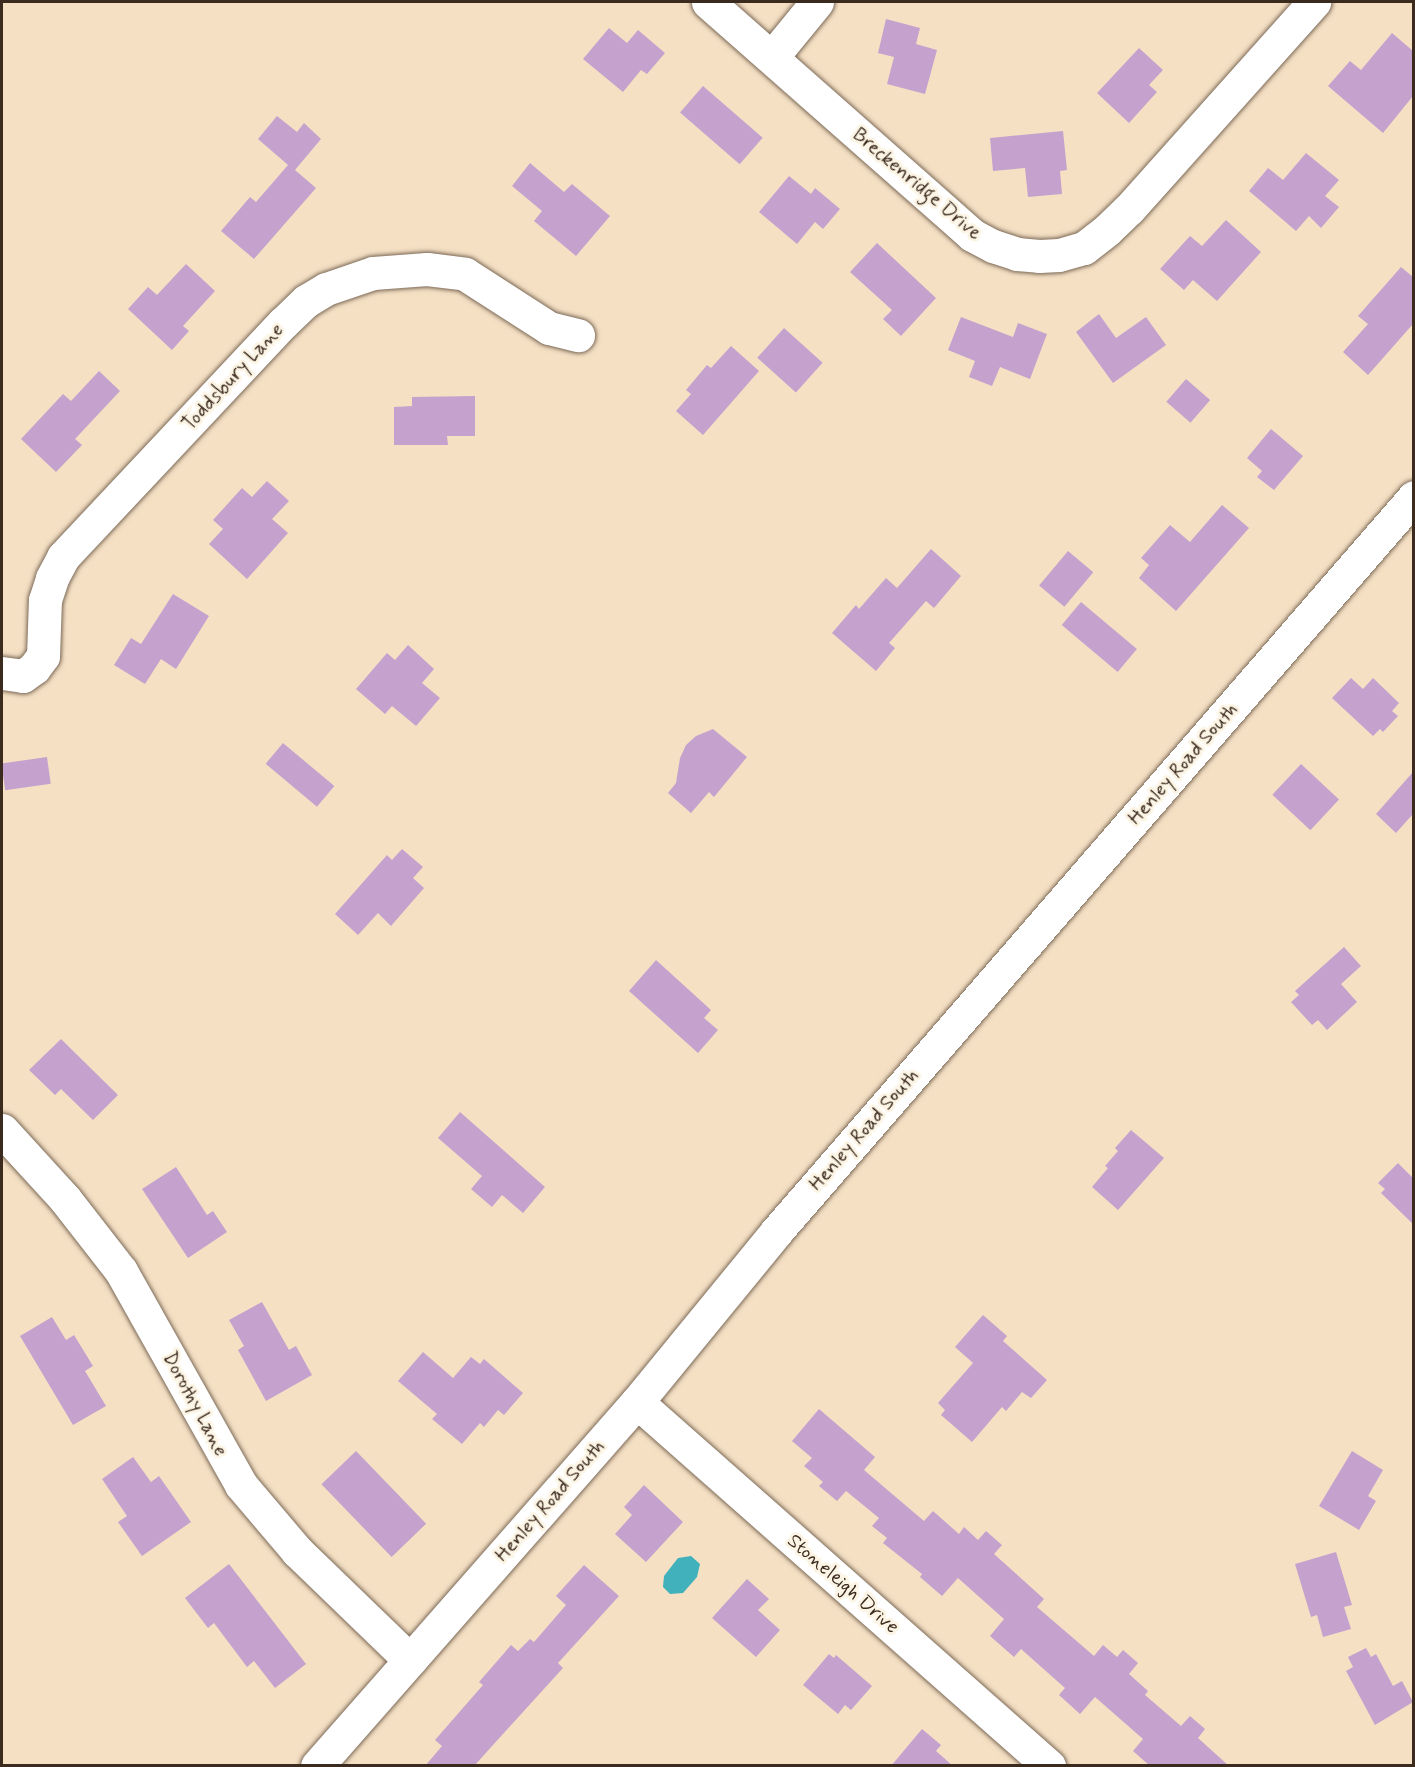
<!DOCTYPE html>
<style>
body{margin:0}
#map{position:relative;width:1415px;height:1767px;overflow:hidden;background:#f5e0c4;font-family:Mynerve,sans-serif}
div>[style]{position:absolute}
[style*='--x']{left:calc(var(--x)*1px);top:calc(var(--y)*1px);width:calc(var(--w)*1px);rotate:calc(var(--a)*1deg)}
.water>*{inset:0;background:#41b1bb}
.building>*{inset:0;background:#c5a2ce;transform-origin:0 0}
.roads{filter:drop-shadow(0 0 2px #7c6a58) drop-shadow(0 0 2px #7c6a58)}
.minor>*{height:33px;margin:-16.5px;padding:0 16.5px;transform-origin:16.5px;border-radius:16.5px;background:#fff}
span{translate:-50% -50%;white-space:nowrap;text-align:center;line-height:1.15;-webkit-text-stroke:6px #fcf5e5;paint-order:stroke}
.street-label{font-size:20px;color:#3b2a1e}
.frame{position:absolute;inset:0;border:3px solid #3b2a1e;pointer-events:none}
</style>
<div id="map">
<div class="water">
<div style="clip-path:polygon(691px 1556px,700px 1564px,697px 1577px,683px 1593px,670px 1594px,663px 1587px,664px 1576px,678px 1558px)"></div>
</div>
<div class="building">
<div style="clip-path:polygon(886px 19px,920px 28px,916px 44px,937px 50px,925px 94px,887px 84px,894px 57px,878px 53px)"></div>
<div style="clip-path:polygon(609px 28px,627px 43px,638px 30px,665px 53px,647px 74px,641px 70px,623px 92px,583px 59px)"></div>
<div style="clip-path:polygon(1392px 33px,1413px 51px,1413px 96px,1383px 133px,1328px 86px,1350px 61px,1361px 70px)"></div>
<div style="clip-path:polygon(1139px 48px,1163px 70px,1149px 85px,1157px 92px,1129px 123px,1097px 93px)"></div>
<div style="left:703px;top:86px;width:79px;height:35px;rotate:41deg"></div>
<div style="clip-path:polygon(277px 116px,297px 132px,304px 123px,321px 139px,295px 170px,316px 188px,254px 259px,221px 231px,250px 197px,256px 202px,288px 165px,258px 139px)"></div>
<div style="clip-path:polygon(1063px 131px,1067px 170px,1060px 171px,1062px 194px,1028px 197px,1025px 168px,993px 171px,990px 138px)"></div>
<div style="clip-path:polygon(1306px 153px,1339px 180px,1325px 196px,1339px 207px,1321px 228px,1309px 216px,1296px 231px,1249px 191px,1268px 168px,1283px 180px)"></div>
<div style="clip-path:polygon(530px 163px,564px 192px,572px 184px,610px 216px,576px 256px,534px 221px,542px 211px,512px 186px)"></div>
<div style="clip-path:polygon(789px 176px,811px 194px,815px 188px,840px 209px,823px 229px,815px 222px,797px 244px,759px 212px)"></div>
<div style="clip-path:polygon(1226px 220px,1261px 252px,1217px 301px,1193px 280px,1184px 290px,1160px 269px,1190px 236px,1202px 246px)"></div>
<div style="clip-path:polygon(877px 243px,936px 298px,901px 336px,883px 319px,892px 310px,850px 272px)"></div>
<div style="clip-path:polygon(186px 264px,215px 291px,183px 326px,189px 331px,172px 350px,128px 309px,148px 287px,157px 295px)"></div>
<div style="clip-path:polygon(1401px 267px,1413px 277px,1413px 324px,1368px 375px,1343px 352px,1368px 324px,1358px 316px)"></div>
<div style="clip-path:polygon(1099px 314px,1116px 338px,1146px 317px,1166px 345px,1113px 383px,1076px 332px)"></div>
<div style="clip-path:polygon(961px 317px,1013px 337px,1018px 323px,1047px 334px,1030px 379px,1000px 367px,992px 386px,969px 377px,975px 361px,948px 350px)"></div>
<div style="left:784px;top:328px;width:52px;height:40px;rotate:42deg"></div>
<div style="clip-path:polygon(731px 346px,759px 371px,703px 435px,676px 411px,691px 394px,686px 390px,707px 365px,711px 368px)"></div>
<div style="clip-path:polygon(99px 371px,120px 391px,75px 439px,82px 445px,56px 472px,21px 439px,63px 394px,71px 401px)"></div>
<div style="left:1186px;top:379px;width:32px;height:30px;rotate:41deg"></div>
<div style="clip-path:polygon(475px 396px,475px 436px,447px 436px,448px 445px,394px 445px,394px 407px,412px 406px,412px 397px)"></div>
<div style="clip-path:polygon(1271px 429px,1303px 456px,1274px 490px,1257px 477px,1262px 471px,1247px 458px)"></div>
<div style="clip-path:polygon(267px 481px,289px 501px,272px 519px,288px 533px,247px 579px,209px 544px,223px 529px,213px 520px,242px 488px,252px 497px)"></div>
<div style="clip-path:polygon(1222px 505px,1249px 528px,1176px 611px,1139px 578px,1149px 565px,1141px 558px,1170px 525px,1190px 542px)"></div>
<div style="clip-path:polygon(931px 549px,961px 576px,934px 608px,926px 601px,889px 643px,895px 648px,876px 671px,832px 633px,856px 605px,859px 609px,886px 578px,897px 588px)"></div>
<div style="left:1068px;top:551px;width:33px;height:45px;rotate:40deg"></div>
<div style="clip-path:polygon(173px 594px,209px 616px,176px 669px,161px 659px,145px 684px,114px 665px,131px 638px,141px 644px)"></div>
<div style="left:1081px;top:602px;width:73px;height:30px;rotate:40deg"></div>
<div style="clip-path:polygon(408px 645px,434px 669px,422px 683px,440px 698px,416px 726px,392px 706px,385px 714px,356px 689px,387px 653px,395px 660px)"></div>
<div style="clip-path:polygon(1351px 678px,1363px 689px,1373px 678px,1399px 703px,1392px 711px,1398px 716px,1383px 732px,1380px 729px,1373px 736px,1332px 698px)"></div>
<div style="clip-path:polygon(713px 729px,747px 757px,714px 797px,709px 792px,691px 813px,668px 793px,676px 783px,680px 758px,686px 745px,696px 736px)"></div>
<div style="left:283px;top:743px;width:67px;height:27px;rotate:40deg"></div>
<div style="left:47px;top:757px;width:27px;height:46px;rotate:82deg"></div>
<div style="left:1301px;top:764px;width:52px;height:42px;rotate:43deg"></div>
<div style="clip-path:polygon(1413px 772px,1413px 814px,1396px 833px,1376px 814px)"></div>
<div style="clip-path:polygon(402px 849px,423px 867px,413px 878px,424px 888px,391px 926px,378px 913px,358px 935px,335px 914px,387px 855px,392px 860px)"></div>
<div style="clip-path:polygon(1344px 947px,1361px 966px,1341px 984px,1357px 1002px,1327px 1030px,1318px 1020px,1312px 1025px,1291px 1002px,1299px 995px,1295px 991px)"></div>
<div style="clip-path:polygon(656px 960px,711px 1010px,704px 1018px,718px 1030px,698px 1053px,629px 991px)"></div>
<div style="clip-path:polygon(61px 1039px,118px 1095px,93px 1120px,61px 1089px,55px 1095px,29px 1070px)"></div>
<div style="clip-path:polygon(460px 1112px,545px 1187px,523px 1213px,502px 1195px,492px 1207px,471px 1189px,482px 1176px,438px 1138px)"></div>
<div style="clip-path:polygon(1131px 1130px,1164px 1158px,1118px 1210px,1092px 1187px,1108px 1168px,1105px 1166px,1118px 1151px,1115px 1148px)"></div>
<div style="clip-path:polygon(1398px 1163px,1413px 1178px,1413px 1224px,1381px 1193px,1385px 1189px,1378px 1183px)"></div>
<div style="clip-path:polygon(176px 1167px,207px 1215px,213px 1211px,227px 1232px,188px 1258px,142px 1189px)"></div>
<div style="clip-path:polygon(262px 1302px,289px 1350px,296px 1346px,312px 1375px,266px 1401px,238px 1350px,244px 1346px,229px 1320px)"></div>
<div style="clip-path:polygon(983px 1315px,1007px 1336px,1003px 1341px,1047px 1380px,1031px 1398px,1022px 1392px,1006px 1411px,1002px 1407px,972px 1442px,941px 1415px,945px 1410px,938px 1403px,973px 1363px,955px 1347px)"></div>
<div style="clip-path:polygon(52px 1317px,66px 1340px,74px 1335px,93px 1366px,85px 1371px,106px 1406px,73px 1425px,20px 1336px)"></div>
<div style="clip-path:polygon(423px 1352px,453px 1378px,471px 1357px,480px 1364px,484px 1359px,523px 1393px,504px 1415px,498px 1410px,484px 1427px,480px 1423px,462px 1444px,432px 1419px,437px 1414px,398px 1381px)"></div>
<div style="clip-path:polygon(819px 1409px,875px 1457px,864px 1470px,924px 1521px,933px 1511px,959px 1534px,964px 1527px,978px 1540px,986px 1531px,1002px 1545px,994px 1554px,1044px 1599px,1037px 1607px,1094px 1656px,1103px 1645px,1117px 1657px,1123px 1650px,1138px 1663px,1129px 1674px,1148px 1691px,1145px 1695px,1181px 1726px,1190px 1716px,1205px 1729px,1198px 1738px,1229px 1766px,1150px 1766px,1133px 1751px,1143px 1739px,1095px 1697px,1080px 1714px,1059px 1695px,1065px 1688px,1021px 1649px,1014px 1657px,990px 1636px,1004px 1619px,958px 1578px,942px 1596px,920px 1577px,922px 1574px,883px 1543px,887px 1538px,872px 1526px,879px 1518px,846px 1491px,837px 1501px,819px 1486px,823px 1482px,804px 1466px,812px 1458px,792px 1441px)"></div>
<div style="left:356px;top:1451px;width:101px;height:48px;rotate:46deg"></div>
<div style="clip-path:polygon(1352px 1451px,1383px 1470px,1368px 1496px,1376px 1501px,1359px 1530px,1319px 1506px)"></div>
<div style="clip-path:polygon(133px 1457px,151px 1482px,159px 1476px,191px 1522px,142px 1556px,118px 1522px,127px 1516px,102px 1479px)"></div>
<div style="clip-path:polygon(644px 1485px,683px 1522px,646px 1562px,615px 1534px,632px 1515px,624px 1507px)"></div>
<div style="clip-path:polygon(1336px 1552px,1352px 1605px,1344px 1607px,1351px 1629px,1323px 1637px,1317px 1615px,1311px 1617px,1295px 1564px)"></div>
<div style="clip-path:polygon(229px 1564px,306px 1664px,275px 1688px,254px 1661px,247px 1667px,214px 1623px,208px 1628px,185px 1598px)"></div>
<div style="clip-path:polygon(584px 1565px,619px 1596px,558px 1663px,563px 1668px,474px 1766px,425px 1766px,442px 1746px,435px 1740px,483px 1685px,479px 1682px,511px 1645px,518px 1651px,530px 1639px,534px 1642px,566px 1605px,556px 1596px)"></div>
<div style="clip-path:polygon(747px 1579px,769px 1599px,758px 1610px,780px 1630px,756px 1657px,712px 1618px)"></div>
<div style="clip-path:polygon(1366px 1648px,1371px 1657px,1376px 1654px,1393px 1686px,1402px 1681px,1413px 1702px,1375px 1725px,1346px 1671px,1353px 1667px,1348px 1657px)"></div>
<div style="clip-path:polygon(829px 1654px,834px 1658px,836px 1655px,872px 1686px,851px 1710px,845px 1705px,838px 1714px,803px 1685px)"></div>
<div style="clip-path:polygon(922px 1729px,941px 1745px,936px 1751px,953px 1766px,891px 1766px)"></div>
</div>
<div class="roads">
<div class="minor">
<div style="--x:708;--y:2;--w:352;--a:41.4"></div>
<div style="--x:972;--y:235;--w:24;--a:28"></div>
<div style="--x:993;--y:246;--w:25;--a:18"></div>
<div style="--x:1017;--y:254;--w:22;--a:5"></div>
<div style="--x:1039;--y:256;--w:20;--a:-3"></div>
<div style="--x:1059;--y:255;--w:26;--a:-16"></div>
<div style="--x:1084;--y:248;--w:29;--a:-38"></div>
<div style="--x:1107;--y:230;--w:30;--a:-44"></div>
<div style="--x:1129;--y:209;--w:278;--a:-48.2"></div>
<div style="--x:772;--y:57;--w:71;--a:-50.7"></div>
<div style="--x:2;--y:673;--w:21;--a:8"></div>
<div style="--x:23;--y:676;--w:14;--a:-36"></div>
<div style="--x:34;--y:668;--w:15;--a:-53"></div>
<div style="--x:43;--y:656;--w:56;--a:-88"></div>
<div style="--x:45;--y:600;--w:23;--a:-72"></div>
<div style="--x:52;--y:578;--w:24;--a:-62"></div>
<div style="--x:63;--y:557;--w:321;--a:-46.8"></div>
<div style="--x:283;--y:323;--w:32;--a:-44"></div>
<div style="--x:306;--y:301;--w:23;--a:-31"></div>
<div style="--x:326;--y:289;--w:50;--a:-18.8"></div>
<div style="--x:373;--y:273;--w:54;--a:-4.2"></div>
<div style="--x:427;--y:269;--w:38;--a:7"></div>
<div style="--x:465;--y:274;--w:100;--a:32.7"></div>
<div style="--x:549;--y:328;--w:30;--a:14"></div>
<div style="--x:2;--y:1130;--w:93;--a:47.6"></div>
<div style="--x:65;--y:1199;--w:91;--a:52.1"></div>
<div style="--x:121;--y:1271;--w:245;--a:60.7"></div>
<div style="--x:241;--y:1485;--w:87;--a:49.7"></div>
<div style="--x:297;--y:1551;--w:157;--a:44"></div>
<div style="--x:637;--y:1402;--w:550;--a:41.46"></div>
<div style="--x:317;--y:1766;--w:485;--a:-48.7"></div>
<div style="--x:637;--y:1402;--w:220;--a:-50.7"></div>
<div style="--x:776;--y:1232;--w:973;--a:-49.04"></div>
</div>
</div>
<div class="street-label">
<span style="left:917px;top:184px;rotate:40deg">Breckenridge Drive</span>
<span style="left:233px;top:377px;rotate:-47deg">Toddsbury Lane</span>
<span style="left:1183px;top:764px;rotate:-49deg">Henley Road South</span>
<span style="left:864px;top:1130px;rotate:-49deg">Henley Road South</span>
<span style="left:195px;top:1404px;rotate:62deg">Dorothy Lane</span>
<span style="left:550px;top:1501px;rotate:-49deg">Henley Road South</span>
<span style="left:843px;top:1584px;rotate:41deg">Stoneleigh Drive</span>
</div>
<div class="frame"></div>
</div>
